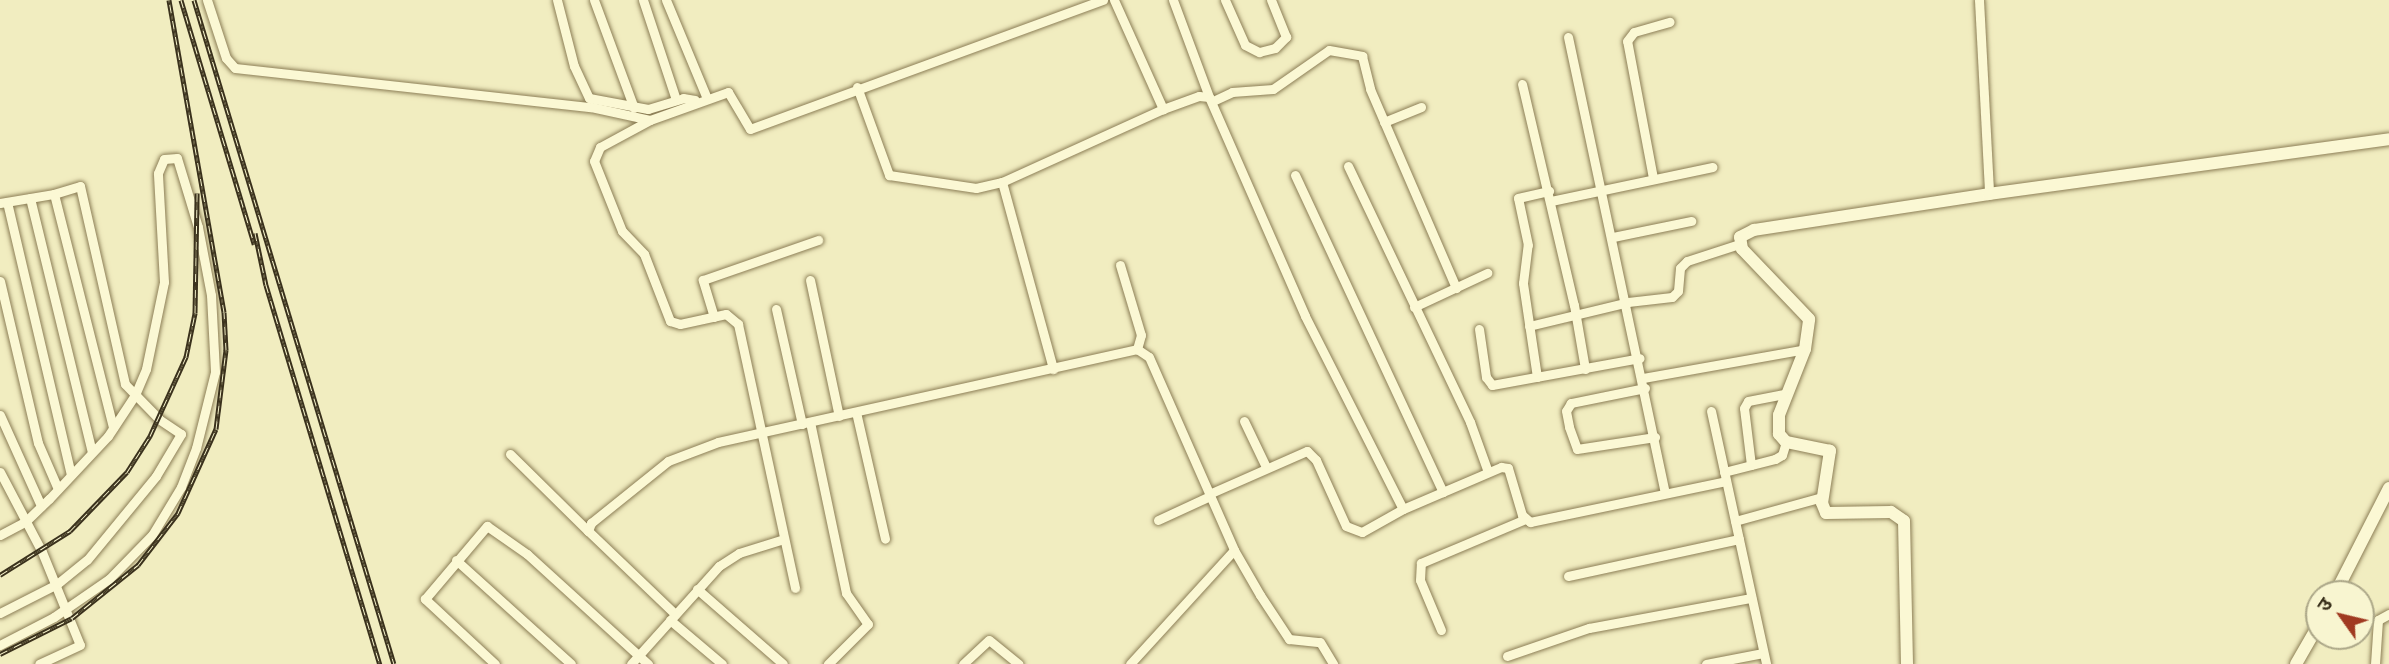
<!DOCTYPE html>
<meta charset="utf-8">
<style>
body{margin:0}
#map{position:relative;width:2389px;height:664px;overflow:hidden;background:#f1edc0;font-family:"Noto Serif","Noto Sans Devanagari",serif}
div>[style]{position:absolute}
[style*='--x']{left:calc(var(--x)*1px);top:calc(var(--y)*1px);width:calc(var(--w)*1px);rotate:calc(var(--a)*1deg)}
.roads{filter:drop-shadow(0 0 2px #8c7e56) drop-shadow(0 0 2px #8c7e56)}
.street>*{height:9px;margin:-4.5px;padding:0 4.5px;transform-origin:4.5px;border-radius:4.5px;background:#fbf8d4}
.secondary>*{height:12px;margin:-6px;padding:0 6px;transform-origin:6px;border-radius:6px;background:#fbf8d4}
.rail>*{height:5px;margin-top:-2.5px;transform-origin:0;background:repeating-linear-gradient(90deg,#f8f5d0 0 8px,#3a311c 0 16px);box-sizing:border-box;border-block:2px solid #3a311c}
span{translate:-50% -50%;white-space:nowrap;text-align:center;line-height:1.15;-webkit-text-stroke:5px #f8f5d0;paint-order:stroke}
.north{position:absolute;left:2305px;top:580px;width:70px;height:70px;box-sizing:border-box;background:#f8f5d0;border:2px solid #aca788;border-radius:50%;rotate:304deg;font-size:19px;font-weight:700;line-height:28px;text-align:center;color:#3a311c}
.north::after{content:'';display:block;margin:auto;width:24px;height:32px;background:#a03a21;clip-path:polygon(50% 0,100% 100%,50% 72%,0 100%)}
</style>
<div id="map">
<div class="roads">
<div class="street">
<div style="--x:207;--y:0;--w:61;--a:71.9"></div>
<div style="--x:226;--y:58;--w:13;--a:48"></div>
<div style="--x:235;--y:68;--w:358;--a:6.3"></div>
<div style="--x:591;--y:107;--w:60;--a:12.4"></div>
<div style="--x:650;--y:120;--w:83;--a:-19.7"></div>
<div style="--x:728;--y:92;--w:43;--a:59.3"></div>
<div style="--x:750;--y:129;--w:376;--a:-20.1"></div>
<div style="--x:557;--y:0;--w:68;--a:75.6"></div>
<div style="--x:574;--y:66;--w:35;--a:65"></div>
<div style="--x:589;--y:98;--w:60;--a:10.6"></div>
<div style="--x:648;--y:109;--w:37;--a:-17"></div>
<div style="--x:683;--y:98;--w:12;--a:9"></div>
<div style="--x:594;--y:0;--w:115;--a:69.7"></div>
<div style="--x:643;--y:0;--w:105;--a:71.7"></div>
<div style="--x:666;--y:0;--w:104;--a:67.4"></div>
<div style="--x:1114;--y:0;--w:120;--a:65.8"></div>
<div style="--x:1173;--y:0;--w:103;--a:69.6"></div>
<div style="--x:1225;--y:0;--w:49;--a:66"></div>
<div style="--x:1245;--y:45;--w:16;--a:27"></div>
<div style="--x:1259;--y:52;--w:16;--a:-14"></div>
<div style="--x:1275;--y:48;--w:16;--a:-45"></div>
<div style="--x:1286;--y:37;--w:40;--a:-112"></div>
<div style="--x:1979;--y:0;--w:194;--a:87"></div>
<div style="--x:1568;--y:37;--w:465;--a:78"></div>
<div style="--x:1522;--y:84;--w:227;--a:76.8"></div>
<div style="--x:1574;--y:305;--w:65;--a:80.2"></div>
<div style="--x:857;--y:87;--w:94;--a:70"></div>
<div style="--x:889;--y:175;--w:88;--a:8.5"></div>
<div style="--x:976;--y:188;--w:27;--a:-13"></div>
<div style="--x:1002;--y:182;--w:177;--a:-24.4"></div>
<div style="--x:1163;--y:109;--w:38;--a:-20"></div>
<div style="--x:1199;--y:96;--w:10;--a:6"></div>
<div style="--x:1209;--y:97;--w:239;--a:66.3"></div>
<div style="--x:1305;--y:316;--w:216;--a:63.1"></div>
<div style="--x:1213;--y:101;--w:21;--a:-25"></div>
<div style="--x:1232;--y:92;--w:41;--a:-4.2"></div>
<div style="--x:1273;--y:89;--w:68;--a:-34.9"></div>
<div style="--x:1329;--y:50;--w:34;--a:10"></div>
<div style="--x:1362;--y:56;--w:34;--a:76"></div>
<div style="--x:1370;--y:89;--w:217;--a:66.6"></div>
<div style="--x:650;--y:120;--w:57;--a:151.6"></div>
<div style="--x:600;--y:147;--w:15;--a:113"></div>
<div style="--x:594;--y:161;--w:75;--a:68.2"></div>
<div style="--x:622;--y:231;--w:32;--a:46"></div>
<div style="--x:644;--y:254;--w:72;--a:68.8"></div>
<div style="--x:670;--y:321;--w:10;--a:17"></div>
<div style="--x:680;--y:324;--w:47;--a:-12.3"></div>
<div style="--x:726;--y:314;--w:16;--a:40"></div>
<div style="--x:738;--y:324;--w:270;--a:77.8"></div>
<div style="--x:1384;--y:122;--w:40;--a:-22"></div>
<div style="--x:1348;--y:166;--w:284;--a:64.5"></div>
<div style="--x:1470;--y:422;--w:53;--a:70.2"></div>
<div style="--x:1295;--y:175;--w:350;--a:65"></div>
<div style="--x:1653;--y:178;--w:139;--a:-100.7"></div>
<div style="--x:1627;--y:41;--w:11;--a:-52"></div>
<div style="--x:1634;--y:32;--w:37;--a:-16"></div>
<div style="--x:1002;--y:182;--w:194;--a:74.7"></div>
<div style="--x:30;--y:198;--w:261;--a:76.3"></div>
<div style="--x:1551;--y:201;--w:165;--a:-11.9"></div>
<div style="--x:7;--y:202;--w:280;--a:76.8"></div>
<div style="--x:0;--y:203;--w:55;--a:-9.5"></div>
<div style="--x:1613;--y:237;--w:80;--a:-11.6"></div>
<div style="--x:1120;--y:265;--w:73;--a:73.3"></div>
<div style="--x:1141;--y:335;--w:15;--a:106"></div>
<div style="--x:810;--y:280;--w:139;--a:78"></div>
<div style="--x:0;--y:281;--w:166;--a:76.8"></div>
<div style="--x:38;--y:443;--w:50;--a:66.5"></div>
<div style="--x:1414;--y:307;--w:81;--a:-25"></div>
<div style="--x:776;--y:309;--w:118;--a:77.3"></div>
<div style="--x:714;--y:317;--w:39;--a:-107"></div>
<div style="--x:703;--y:280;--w:122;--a:-19.2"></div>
<div style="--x:1529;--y:326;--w:102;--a:-13.6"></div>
<div style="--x:1628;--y:302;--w:44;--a:-6.5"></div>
<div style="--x:1672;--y:297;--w:8;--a:-45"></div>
<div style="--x:1678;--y:291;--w:23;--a:-85"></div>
<div style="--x:1680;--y:268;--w:10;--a:-45"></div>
<div style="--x:1687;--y:261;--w:55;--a:-18.1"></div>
<div style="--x:1479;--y:329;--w:49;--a:81.7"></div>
<div style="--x:1486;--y:377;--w:10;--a:53"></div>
<div style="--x:1492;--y:385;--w:150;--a:-10.3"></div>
<div style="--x:1537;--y:377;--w:95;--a:-98.5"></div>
<div style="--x:1523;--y:283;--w:38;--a:-83"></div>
<div style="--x:1528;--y:245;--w:48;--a:-102"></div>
<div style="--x:1518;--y:198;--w:32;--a:-13"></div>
<div style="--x:1643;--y:378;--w:165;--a:-10.1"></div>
<div style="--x:1645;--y:388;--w:76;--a:168.5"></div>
<div style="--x:1571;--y:403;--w:9;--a:122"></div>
<div style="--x:1566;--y:411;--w:16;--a:79"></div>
<div style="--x:1569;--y:427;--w:23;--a:70"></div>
<div style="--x:1577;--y:449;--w:79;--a:-8.7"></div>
<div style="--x:1711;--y:411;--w:259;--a:77.7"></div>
<div style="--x:856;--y:412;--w:130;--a:77.1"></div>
<div style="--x:0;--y:415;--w:100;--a:65.7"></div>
<div style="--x:1244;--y:421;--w:51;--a:64.4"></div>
<div style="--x:810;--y:422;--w:175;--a:78.1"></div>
<div style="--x:846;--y:593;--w:38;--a:55"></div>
<div style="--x:868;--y:624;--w:57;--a:135"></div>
<div style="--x:510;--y:454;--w:110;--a:44.6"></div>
<div style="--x:1751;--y:465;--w:57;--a:-97"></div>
<div style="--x:1744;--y:408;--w:8;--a:-60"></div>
<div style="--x:1748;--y:401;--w:38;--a:-11"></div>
<div style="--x:0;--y:472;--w:90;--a:62.3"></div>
<div style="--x:42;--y:552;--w:100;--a:67.8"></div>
<div style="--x:80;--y:645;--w:45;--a:155.1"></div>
<div style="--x:1724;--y:472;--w:53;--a:-14.3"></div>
<div style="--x:1775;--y:459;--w:8;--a:-30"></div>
<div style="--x:1782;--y:455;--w:14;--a:-73"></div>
<div style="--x:1209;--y:494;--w:107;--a:-23.7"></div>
<div style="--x:1307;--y:451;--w:13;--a:45"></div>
<div style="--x:1316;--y:460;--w:72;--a:65.6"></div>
<div style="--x:1346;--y:526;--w:17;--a:21"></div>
<div style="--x:1362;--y:532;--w:47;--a:-29.3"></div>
<div style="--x:1403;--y:509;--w:107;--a:-23.2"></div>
<div style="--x:1501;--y:467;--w:7;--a:8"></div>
<div style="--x:1508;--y:468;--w:49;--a:73.4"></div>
<div style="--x:1522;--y:515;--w:11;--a:41"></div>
<div style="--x:1530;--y:522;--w:200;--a:-11.8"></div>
<div style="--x:1158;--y:520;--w:57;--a:-24.8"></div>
<div style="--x:1735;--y:521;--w:90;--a:-15.4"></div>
<div style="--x:0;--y:535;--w:30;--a:-28"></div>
<div style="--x:26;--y:521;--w:32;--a:-44"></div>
<div style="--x:49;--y:499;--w:86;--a:-46.9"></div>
<div style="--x:108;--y:436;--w:49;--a:-56.6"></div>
<div style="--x:135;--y:395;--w:28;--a:-67"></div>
<div style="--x:146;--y:369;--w:89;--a:-78.3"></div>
<div style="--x:164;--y:282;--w:109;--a:-93.2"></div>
<div style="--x:158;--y:173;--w:15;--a:-67"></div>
<div style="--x:164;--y:159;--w:13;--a:-4"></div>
<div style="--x:177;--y:158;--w:72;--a:73.1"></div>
<div style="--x:198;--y:227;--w:69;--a:79.2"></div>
<div style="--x:211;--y:295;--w:77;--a:87"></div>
<div style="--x:215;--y:372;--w:78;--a:104"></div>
<div style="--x:196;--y:448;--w:42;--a:111"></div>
<div style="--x:181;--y:487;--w:56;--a:121.1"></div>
<div style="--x:152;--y:535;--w:62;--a:134.3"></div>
<div style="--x:109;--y:579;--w:67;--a:145.4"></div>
<div style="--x:54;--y:617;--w:61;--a:152.6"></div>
<div style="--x:456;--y:560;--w:155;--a:42.1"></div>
<div style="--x:1568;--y:576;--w:175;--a:-12.2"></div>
<div style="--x:697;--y:589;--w:114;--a:41.1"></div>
<div style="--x:0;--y:613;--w:64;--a:-27"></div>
<div style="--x:57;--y:584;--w:38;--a:-39"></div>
<div style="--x:87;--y:560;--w:109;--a:-50.6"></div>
<div style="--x:156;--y:476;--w:49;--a:-59.2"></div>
<div style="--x:181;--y:434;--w:27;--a:-146"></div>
<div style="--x:159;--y:419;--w:49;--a:-134.2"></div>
<div style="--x:125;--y:384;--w:203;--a:-102.8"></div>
<div style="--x:80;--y:186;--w:27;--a:163"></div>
<div style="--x:54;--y:194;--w:241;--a:75.8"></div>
<div style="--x:675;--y:614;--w:120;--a:-136.3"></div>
<div style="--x:588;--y:531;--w:9;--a:-69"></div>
<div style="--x:591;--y:523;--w:99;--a:-38.8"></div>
<div style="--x:668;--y:461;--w:53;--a:-20.8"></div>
<div style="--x:718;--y:442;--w:429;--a:-12.5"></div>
<div style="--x:1137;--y:349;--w:14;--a:34"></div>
<div style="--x:1149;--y:357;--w:211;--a:66.2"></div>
<div style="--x:1234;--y:550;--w:52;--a:60"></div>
<div style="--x:1260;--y:595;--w:53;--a:56.6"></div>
<div style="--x:1289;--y:639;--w:31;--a:6"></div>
<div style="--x:1320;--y:642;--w:26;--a:59"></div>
<div style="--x:670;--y:620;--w:68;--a:40.2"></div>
<div style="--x:1441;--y:630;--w:54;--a:-112.8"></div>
<div style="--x:1420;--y:580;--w:17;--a:-87"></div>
<div style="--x:1421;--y:563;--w:113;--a:-22.9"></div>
<div style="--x:1507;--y:656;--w:87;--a:-18.9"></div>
<div style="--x:1589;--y:628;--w:165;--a:-10.5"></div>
<div style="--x:495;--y:664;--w:96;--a:-137.1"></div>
<div style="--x:425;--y:599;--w:96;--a:-49.7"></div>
<div style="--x:487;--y:526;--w:49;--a:35"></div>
<div style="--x:527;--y:554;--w:164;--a:42.3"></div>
<div style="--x:631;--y:664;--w:132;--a:-48.1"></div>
<div style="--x:719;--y:566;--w:24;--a:-33"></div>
<div style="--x:739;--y:553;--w:47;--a:-17.3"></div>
<div style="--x:963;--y:664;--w:35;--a:-43"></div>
<div style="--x:989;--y:640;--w:38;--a:39"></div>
<div style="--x:1130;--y:664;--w:154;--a:-47.6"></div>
<div style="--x:1706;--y:664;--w:58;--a:-10.9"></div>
<div style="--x:2375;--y:664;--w:44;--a:-86.1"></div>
<div style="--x:2378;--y:620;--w:13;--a:-29"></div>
</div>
<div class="secondary">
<div style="--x:2335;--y:594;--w:119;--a:-63"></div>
<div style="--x:1907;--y:664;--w:143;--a:-91.2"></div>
<div style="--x:1904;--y:521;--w:16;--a:-145"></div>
<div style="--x:1891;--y:512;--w:65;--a:179.1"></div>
<div style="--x:1826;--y:513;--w:11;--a:-112"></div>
<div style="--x:1822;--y:503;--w:53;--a:-81.3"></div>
<div style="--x:1830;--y:451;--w:45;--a:-168.4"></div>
<div style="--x:1786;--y:442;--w:11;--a:-131"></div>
<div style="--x:1779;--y:434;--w:19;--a:-90"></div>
<div style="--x:1779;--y:415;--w:71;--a:-68.5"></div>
<div style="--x:1805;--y:349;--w:30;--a:-82"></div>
<div style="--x:1809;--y:319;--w:97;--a:-133.7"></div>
<div style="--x:1742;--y:249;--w:12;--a:-99"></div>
<div style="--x:1740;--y:237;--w:16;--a:-27"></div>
<div style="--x:1754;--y:230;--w:238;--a:-8.7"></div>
<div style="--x:1989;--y:194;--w:404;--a:-7.8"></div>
<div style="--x:2296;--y:664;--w:46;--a:-60.1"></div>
</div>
</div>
<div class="rail">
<div style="--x:181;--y:0;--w:255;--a:73.3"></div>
<div style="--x:194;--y:0;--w:693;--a:73.24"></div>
<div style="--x:255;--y:233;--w:53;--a:78.1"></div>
<div style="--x:266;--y:285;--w:396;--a:73.3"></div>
<div style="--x:0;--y:575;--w:83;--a:-32.2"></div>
<div style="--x:70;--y:531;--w:82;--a:-46"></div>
<div style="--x:127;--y:472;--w:43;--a:-57.4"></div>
<div style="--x:150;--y:436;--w:87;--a:-65.5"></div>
<div style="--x:186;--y:357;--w:45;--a:-78.4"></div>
<div style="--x:195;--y:313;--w:120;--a:-89"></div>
<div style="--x:0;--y:654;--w:80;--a:-26.6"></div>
<div style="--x:72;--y:618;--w:85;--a:-38.8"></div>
<div style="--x:138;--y:565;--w:66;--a:-52.4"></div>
<div style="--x:178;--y:513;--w:92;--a:-65.7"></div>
<div style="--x:216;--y:429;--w:80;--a:-82.8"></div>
<div style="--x:226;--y:350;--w:38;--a:-93"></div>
<div style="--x:224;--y:312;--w:317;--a:-100"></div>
</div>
<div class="north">उ</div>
</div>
